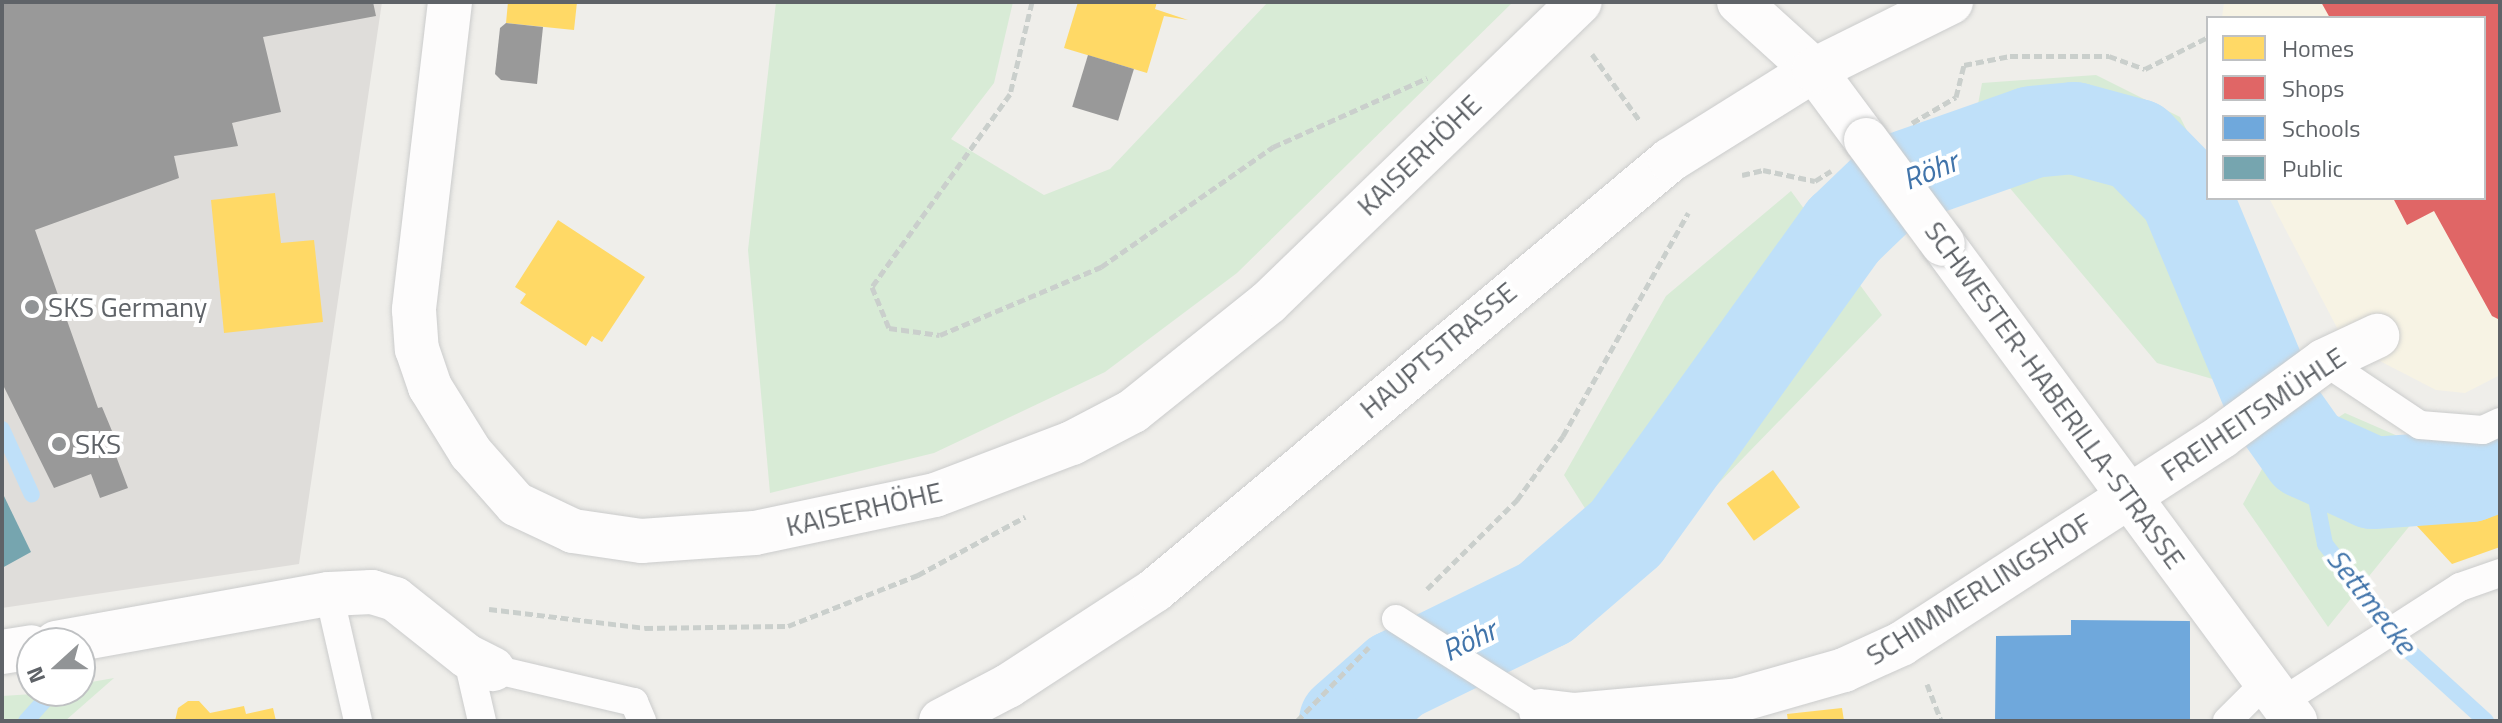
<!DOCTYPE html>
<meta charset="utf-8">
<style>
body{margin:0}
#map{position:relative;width:2502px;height:723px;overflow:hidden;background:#efeeea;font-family:"Titillium Web",sans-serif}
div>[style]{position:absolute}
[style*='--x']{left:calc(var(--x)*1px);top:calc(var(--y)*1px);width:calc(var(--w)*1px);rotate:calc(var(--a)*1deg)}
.commercial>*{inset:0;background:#f7f3e4}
.industrial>*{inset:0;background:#dfddda}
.green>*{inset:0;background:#d8ebd6}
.homes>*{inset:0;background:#ffd966;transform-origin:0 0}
.shops>*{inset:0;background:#e06666}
.schools>*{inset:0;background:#6fa8dc}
.public>*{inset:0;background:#76a5af}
.industry>*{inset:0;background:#999;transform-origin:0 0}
.stream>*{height:16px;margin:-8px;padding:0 8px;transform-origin:8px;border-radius:8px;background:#bfe0f9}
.river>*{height:92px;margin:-46px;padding:0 46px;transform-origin:46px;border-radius:46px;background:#bfe0f9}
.path>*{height:5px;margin-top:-2.5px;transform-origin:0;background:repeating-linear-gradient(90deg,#cacfcc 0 8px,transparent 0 12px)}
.roads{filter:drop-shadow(0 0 2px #cbcccc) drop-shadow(0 0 2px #cbcccc)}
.service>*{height:28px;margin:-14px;padding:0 14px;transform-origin:14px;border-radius:14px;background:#fdfcfc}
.minor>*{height:44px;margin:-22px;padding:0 22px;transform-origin:22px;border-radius:22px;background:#fdfcfc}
.tertiary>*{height:44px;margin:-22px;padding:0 22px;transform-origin:22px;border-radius:22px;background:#fdfcfc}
.secondary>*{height:44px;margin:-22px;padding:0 22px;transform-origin:22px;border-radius:22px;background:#fdfcfc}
.bridges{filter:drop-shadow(0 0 2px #cbcccc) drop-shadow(0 0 2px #cbcccc)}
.tertiary-bridge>*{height:44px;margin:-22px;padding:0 22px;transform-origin:22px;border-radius:22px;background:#fdfcfc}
.dots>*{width:22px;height:22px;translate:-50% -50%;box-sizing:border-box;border:4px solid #fff;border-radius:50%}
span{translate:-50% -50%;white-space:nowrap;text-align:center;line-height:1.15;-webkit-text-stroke:8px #fff;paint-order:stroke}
.street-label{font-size:28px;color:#5f6368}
.poi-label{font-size:28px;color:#5f6368}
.left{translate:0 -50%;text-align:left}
.water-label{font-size:30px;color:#4174aa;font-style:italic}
.frame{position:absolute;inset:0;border:4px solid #5f6368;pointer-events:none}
.legend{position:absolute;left:2206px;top:16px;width:280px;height:184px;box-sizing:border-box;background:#fff;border:2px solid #bfc1c3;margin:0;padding:10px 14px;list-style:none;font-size:24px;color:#5f6368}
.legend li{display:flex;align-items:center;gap:16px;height:40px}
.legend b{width:40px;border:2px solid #bfc1c3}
.north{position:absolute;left:16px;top:627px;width:80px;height:80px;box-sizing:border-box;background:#fff;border:2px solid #bfc1c3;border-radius:50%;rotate:249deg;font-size:22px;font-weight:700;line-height:32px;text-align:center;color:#5f6368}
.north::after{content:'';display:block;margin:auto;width:28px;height:36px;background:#919496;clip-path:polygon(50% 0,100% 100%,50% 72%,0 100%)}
</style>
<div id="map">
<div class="commercial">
<div style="clip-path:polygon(2224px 2px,2500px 2px,2500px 375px,2465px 393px,2436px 390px,2345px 343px,2269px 198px,2484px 198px,2484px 18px,2222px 18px)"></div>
</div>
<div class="industrial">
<div style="clip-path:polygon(2px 2px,382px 2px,299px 564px,2px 608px)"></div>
</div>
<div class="green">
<div style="clip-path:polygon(776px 2px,1013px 2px,994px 83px,951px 139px,1044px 195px,1110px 169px,1268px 2px,1513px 2px,1237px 273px,1105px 372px,934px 453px,770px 493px,748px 250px)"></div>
<div style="clip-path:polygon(2096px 75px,2180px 117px,2208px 172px,2208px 198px,2221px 198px,2292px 336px,2223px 382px,2157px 363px,1998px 174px,1975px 120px,1982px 83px)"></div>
<div style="clip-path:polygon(1791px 191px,1882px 315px,1584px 622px,1497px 661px,1440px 615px,1593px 521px,1564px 475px,1666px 296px)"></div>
<div style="clip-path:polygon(2345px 413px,2423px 447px,2500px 446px,2500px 481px,2420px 513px,2328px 627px,2243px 504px,2263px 467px)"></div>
<div style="clip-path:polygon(114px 678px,65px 721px,2px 721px,2px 696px,80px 691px,80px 684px)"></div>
</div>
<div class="homes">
<div style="clip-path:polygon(508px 2px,577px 2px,574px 30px,506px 23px)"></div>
<div style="clip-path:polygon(1078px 2px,1157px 2px,1155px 9px,1188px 20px,1164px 16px,1147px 73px,1064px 48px)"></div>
<div style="clip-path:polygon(275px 193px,281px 243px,314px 240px,323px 322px,224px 333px,211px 200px)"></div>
<div style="clip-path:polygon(558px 220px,645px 277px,602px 342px,592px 336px,586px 346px,520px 303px,526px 294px,515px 287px)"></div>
<div style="left:1773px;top:470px;width:46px;height:57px;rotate:54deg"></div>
<div style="clip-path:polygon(2500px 496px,2500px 547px,2452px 564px,2417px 526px,2490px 506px)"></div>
<div style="clip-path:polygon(188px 701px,199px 701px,210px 713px,244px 706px,246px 714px,273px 708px,276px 721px,175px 721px,178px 708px)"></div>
<div style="clip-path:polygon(1842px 708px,1844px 721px,1788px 721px,1787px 714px)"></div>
</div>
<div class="shops">
<div style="clip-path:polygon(2321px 2px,2500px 2px,2500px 320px,2492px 316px,2434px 211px,2407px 225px,2393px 198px,2484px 198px,2484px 18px,2330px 18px)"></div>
</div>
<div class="schools">
<div style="clip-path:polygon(2071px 620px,2190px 621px,2190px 721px,1995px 721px,1996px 636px,2071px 635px)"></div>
</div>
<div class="public">
<div style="clip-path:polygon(2px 492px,31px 552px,2px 568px)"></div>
</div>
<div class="industry">
<div style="clip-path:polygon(2px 2px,373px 2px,376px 16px,263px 37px,281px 112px,232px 123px,238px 146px,174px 156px,179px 178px,35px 230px,98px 408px,102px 407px,112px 431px,107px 432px,128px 488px,100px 498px,91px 474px,54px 488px,2px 383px)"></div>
<div style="clip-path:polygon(506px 23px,543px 27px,537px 84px,501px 80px,495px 74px,500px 28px)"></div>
<div style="left:1088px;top:55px;width:48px;height:54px;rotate:17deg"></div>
</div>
<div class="stream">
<div style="--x:2;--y:429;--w:72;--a:65.6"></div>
<div style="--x:2307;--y:453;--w:93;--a:78.8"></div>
<div style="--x:2325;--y:544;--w:136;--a:51.9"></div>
<div style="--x:2409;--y:651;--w:104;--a:42.3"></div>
<div style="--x:26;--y:721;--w:40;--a:-48"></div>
</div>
<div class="river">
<div style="--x:1345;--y:721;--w:68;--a:-41.4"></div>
<div style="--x:1396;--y:676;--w:166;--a:-26.1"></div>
<div style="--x:1545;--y:603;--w:107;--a:-40.8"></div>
<div style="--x:1626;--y:533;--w:373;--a:-54.3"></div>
<div style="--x:1844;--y:230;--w:72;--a:-43.9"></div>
<div style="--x:1896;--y:180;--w:144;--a:-19.4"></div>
<div style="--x:2032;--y:132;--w:42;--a:-5.4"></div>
<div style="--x:2074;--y:128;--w:65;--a:15.1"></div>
<div style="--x:2137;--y:145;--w:69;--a:45.6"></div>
<div style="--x:2185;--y:194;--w:229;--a:67.4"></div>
<div style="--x:2273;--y:405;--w:59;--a:54.7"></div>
<div style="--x:2307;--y:453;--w:72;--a:24.4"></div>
<div style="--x:2373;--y:483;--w:97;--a:-4.1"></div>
<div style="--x:2470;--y:476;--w:32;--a:-20"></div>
</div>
<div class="path">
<div style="--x:1032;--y:2;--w:95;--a:103.4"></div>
<div style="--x:1010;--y:94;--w:237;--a:125.6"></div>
<div style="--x:872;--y:287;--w:44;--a:67.5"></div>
<div style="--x:889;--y:328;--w:51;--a:7.8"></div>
<div style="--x:940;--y:335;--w:175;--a:-22.9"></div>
<div style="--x:1101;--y:267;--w:210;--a:-34.9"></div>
<div style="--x:1273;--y:147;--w:169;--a:-24.1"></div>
<div style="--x:1592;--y:54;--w:82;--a:54.4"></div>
<div style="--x:1912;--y:123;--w:51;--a:-30.6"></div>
<div style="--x:1956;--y:97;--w:33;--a:-76"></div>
<div style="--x:1964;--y:65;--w:47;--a:-11.1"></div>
<div style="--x:2010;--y:56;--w:99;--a:0"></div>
<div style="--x:2109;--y:56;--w:38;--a:20"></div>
<div style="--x:2145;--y:69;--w:71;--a:-26.9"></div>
<div style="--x:1742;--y:175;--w:22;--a:-13"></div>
<div style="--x:1763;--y:170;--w:53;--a:11.9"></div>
<div style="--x:1815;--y:181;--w:19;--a:-32"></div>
<div style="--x:1427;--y:589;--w:127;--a:-44.7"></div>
<div style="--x:1517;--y:500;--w:79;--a:-54.3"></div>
<div style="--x:1563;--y:436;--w:256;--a:-60.7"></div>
<div style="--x:489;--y:609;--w:157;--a:6.9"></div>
<div style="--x:645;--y:628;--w:143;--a:-0.8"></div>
<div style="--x:788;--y:626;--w:140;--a:-21.4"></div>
<div style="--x:918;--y:575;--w:122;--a:-28.5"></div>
<div style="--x:1927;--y:684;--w:40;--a:69"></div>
<div style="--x:1297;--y:721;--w:103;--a:-45.8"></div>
</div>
<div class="roads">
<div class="service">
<div style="--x:2324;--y:361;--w:115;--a:33.7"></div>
<div style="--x:2420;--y:425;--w:63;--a:4.5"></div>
<div style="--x:2483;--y:430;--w:19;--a:-25"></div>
<div style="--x:329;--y:594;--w:130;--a:77.1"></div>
<div style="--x:1396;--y:619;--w:172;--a:32.4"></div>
<div style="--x:467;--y:656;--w:67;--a:77"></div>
<div style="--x:493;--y:669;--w:145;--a:13.2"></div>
<div style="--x:634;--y:702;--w:21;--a:67"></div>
<div style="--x:2280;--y:703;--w:214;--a:-32.8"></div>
<div style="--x:2460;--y:587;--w:42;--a:-19.3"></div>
<div style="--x:2227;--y:721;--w:54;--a:-45"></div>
</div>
<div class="minor">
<div style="--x:450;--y:2;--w:310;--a:96.7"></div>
<div style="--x:414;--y:310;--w:39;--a:86"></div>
<div style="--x:417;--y:349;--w:40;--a:71.1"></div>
<div style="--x:430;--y:387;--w:78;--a:58.2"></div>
<div style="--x:471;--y:453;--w:68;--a:48.6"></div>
<div style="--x:516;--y:504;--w:63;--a:25.3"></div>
<div style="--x:573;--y:531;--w:69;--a:8.4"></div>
<div style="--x:641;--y:541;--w:114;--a:-4"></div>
<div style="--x:755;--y:533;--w:184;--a:-11.9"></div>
<div style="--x:935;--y:495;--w:147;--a:-20.8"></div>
<div style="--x:1072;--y:443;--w:69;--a:-27.7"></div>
<div style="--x:1133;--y:411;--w:174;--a:-38.7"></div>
<div style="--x:1269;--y:302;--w:432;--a:-44"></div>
<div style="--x:1739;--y:2;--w:101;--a:42.2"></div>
<div style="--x:56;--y:643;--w:277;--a:-10.2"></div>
<div style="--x:329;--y:594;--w:43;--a:-2.7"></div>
<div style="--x:372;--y:592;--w:24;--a:17"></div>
<div style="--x:395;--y:599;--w:92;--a:38.4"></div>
<div style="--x:467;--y:656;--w:29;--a:27"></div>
<div style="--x:2;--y:652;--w:30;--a:-9"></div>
<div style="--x:1541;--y:711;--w:34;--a:7"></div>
<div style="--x:1575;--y:715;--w:165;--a:-5.2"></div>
<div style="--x:1739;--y:700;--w:109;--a:-15.9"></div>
<div style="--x:1844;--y:670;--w:63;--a:-24.5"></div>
<div style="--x:1901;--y:644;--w:382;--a:-32.9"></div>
<div style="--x:2222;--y:436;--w:127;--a:-36.3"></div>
<div style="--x:2324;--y:361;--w:59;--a:-25.3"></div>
</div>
<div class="tertiary">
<div style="--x:1814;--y:70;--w:87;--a:53.4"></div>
<div style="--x:1943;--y:244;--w:593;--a:53.57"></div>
</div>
<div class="secondary">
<div style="--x:941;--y:721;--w:76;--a:-27.6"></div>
<div style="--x:1008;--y:686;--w:176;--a:-33.1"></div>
<div style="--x:1155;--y:590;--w:671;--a:-39.86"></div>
<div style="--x:1670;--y:160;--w:170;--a:-32"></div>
<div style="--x:1814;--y:70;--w:153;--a:-26.4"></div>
</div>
</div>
<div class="bridges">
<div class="tertiary-bridge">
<div style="--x:1866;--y:140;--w:129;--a:53.5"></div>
</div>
</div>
<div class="dots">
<div style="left:32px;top:307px;background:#919496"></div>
<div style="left:59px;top:444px;background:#919496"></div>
</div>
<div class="street-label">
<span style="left:1419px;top:155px;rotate:-44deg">KAISERHÖHE</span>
<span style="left:1438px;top:350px;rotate:-40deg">HAUPTSTRASSE</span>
<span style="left:2055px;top:395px;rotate:54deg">SCHWESTER-HABERILLA-STRASSE</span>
<span style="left:2253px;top:414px;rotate:-34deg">FREIHEITSMÜHLE</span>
<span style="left:864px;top:509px;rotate:-13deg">KAISERHÖHE</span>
<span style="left:1979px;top:589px;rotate:-32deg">SCHIMMERLINGSHOF</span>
</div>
<div class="poi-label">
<span class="left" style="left:48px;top:307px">SKS Germany</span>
<span class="left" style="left:75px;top:444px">SKS</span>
</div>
<div class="water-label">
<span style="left:1930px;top:170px;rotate:-22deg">Röhr</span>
<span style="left:2372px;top:601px;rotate:52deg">Settmecke</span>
<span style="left:1469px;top:640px;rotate:-26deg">Röhr</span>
</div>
<div class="frame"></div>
<ul class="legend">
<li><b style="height:22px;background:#ffd966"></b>Homes</li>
<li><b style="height:22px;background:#e06666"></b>Shops</li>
<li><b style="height:22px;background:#6fa8dc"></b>Schools</li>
<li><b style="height:22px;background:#76a5af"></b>Public</li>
</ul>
<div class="north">N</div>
</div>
